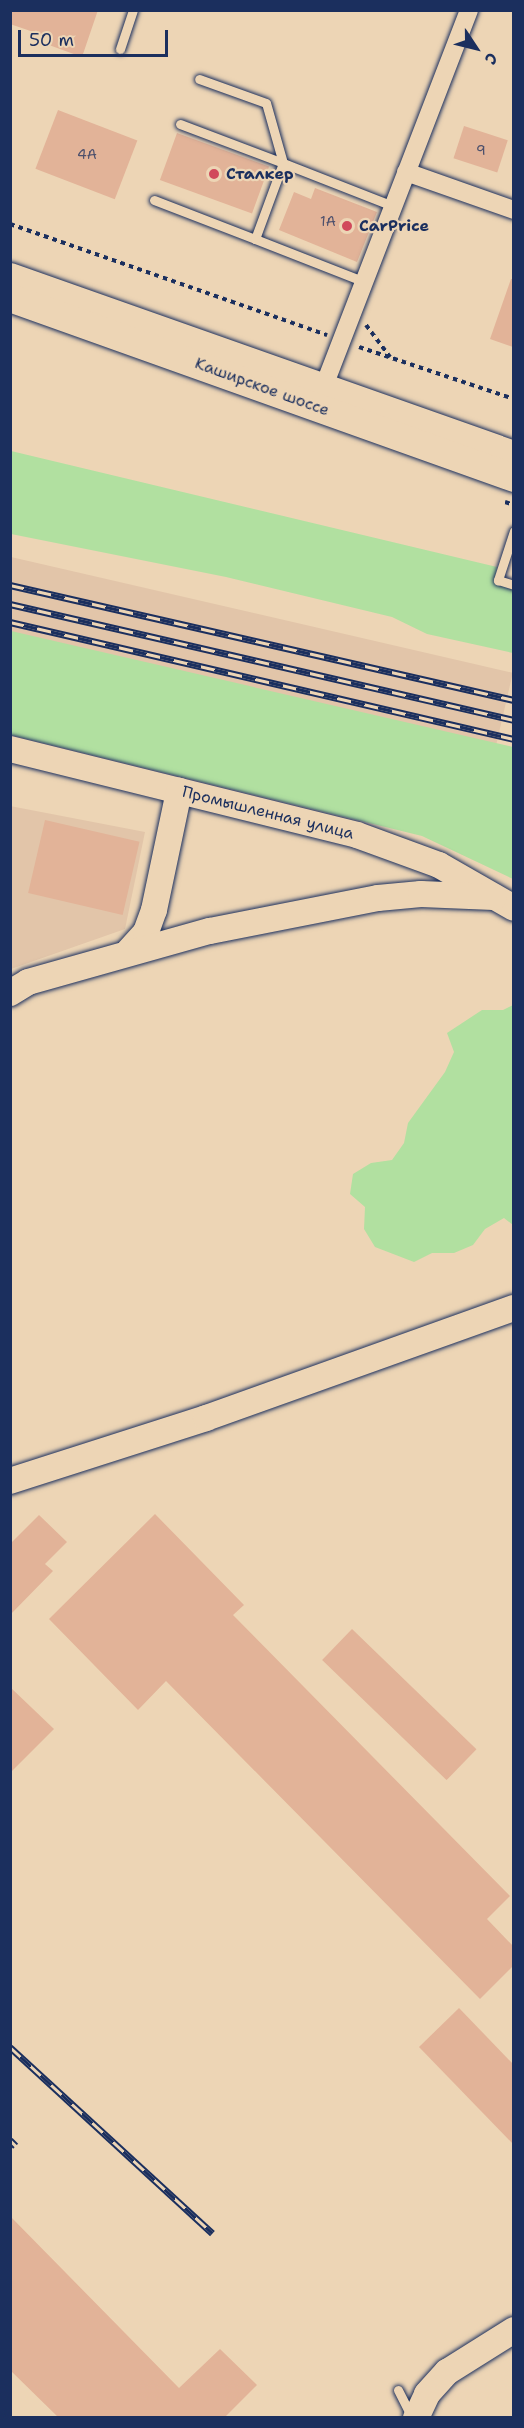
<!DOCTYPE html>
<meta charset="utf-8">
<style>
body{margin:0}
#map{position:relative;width:524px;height:2428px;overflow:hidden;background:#edd5b5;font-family:"Shantell Sans",sans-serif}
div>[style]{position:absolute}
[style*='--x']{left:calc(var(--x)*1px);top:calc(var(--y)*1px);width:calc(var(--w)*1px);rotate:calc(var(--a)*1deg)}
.built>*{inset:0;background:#e2c5a9;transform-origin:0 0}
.green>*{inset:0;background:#b1e0a0}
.building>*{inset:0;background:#e2b398;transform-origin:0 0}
.path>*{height:4px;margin-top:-2px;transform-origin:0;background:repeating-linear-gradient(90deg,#1b2f5e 0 4.5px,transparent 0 9px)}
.roads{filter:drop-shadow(0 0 2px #1b2f5e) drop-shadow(0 0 2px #1b2f5e)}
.lane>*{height:9px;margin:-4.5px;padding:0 4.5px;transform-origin:4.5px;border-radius:4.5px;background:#edd5b5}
.street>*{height:18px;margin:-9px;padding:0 9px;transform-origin:9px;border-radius:9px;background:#edd5b5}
.secondary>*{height:26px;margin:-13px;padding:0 13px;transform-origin:13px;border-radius:13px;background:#edd5b5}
.primary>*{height:28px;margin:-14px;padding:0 14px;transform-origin:14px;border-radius:14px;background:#edd5b5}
.rail>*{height:7px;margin-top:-3.5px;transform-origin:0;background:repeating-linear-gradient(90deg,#edd5b5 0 14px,#1b2f5e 0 28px);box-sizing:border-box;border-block:2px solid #1b2f5e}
.dots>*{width:16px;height:16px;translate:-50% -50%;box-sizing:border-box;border:3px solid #edd5b5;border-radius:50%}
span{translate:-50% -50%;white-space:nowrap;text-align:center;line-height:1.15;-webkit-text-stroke:4.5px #edd5b5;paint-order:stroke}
.number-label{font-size:14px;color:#4d506c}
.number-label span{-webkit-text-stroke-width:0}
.poi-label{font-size:16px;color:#1b2f5e;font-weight:700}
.left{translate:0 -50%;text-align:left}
.street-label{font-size:16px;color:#1b2f5e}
.frame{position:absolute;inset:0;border:12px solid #1b2f5e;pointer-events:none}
.north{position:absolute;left:446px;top:18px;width:60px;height:60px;-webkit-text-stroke:4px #edd5b5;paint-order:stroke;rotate:125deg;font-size:16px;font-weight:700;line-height:24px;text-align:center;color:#1b2f5e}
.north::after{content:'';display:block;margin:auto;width:21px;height:27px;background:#1b2f5e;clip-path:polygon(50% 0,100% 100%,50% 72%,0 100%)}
.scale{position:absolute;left:18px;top:30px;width:150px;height:27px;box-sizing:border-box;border:3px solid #1b2f5e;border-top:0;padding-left:8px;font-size:18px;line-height:21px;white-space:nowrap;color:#1b2f5e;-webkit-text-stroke:4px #edd5b5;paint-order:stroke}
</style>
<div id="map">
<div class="built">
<div style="left:11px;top:557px;width:515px;height:74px;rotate:13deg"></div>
<div style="clip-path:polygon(10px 806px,145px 832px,125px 929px,11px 969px)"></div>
</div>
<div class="green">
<div style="clip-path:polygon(11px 451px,497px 567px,494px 583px,513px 590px,513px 653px,427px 634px,392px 617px,226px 577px,11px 534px)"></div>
<div style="clip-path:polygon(11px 631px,513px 747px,513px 879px,422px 836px,11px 735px)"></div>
<div style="clip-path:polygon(513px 1005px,513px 1225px,504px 1218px,485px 1229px,473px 1245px,454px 1253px,432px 1253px,414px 1262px,375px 1247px,364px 1229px,365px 1207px,350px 1194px,353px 1174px,371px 1163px,392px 1160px,404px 1143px,408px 1123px,445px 1072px,454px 1052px,447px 1033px,482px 1010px,503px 1010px)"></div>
</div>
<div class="building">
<div style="clip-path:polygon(10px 10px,98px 10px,82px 57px,49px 45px,51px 38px,10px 24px)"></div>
<div style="left:58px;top:110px;width:85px;height:63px;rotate:21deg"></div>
<div style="left:464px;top:126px;width:46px;height:34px;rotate:18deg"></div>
<div style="left:177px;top:133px;width:98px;height:50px;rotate:20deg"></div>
<div style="clip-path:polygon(315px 188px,377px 212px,357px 262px,279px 230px,294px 192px,311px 199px)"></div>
<div style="clip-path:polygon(511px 279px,513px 279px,513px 347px,490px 339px)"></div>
<div style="left:45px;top:820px;width:97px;height:75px;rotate:13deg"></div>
<div style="clip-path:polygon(155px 1514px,244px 1605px,233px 1615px,510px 1896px,487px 1919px,513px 1946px,513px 1966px,480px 1999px,166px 1681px,138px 1710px,49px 1619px)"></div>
<div style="clip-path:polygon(39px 1515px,67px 1542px,45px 1564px,53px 1571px,10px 1615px,10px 1544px)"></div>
<div style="left:352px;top:1629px;width:173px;height:43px;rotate:44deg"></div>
<div style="clip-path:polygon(10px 1687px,54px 1729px,10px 1773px)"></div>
<div style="clip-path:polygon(459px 2008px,513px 2064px,513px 2144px,419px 2047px)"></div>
<div style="clip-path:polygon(10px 2216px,179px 2388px,220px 2349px,257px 2385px,224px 2418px,59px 2418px,10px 2370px)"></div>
</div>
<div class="path">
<div style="--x:10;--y:224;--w:336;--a:19.3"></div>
<div style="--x:366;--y:325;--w:40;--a:53"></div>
<div style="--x:359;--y:347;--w:163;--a:18.5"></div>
<div style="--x:505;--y:502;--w:9;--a:18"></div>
</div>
<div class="roads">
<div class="lane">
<div style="--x:120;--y:49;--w:41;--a:-71.6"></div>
<div style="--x:180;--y:124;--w:110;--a:20.7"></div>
<div style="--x:283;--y:163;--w:62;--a:-105.8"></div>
<div style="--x:266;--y:103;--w:71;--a:-160.3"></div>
<div style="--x:154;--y:200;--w:108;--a:21.1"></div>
<div style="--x:365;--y:282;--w:118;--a:-158.6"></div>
<div style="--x:255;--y:239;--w:81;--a:-69.8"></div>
<div style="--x:283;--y:163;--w:118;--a:21.4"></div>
<div style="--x:514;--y:531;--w:52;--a:108.1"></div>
<div style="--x:498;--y:580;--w:17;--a:17"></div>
<div style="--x:398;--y:2390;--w:31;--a:63"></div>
</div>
<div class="street">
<div style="--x:406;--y:172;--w:114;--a:19.4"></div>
<div style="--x:324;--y:386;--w:403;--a:-68.9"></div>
</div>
<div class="secondary">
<div style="--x:10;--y:749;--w:357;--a:13.9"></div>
<div style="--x:357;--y:835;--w:87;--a:20.1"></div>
<div style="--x:439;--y:865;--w:86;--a:29.8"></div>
<div style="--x:129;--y:951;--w:25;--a:-48"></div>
<div style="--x:146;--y:932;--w:23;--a:-70"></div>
<div style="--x:154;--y:910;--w:122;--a:-78.1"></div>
<div style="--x:10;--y:993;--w:21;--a:-31"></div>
<div style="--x:28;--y:982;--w:189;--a:-15.7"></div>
<div style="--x:210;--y:931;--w:171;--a:-11.1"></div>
<div style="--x:378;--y:898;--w:43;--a:-5.3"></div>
<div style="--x:421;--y:894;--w:73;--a:2.4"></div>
<div style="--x:10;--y:1481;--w:206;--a:-17.8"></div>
<div style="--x:206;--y:1418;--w:327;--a:-19.7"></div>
<div style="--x:416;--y:2418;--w:26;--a:-65"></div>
<div style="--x:427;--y:2394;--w:30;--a:-48"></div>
<div style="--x:447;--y:2372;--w:79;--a:-32.1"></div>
</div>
<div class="primary">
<div style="--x:10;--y:277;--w:535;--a:19.45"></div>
<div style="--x:10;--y:298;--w:535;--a:19.65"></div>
</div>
</div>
<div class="rail">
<div style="--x:10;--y:585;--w:517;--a:12.85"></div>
<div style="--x:10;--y:604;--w:517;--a:12.96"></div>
<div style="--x:10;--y:622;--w:517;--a:13.07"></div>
<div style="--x:10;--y:2047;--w:275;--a:42.6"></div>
<div style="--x:10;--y:2140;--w:8;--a:45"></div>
</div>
<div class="dots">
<div style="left:214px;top:174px;background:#d1495b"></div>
<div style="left:347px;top:226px;background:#d1495b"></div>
</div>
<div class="number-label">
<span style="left:481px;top:150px">9</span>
<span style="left:87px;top:154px">4А</span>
<span style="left:328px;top:221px">1А</span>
</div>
<div class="poi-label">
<span class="left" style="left:226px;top:174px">Сталкер</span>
<span class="left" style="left:359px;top:226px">CarPrice</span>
</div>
<div class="street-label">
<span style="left:262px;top:387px;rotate:20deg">Каширское шоссе</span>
<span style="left:268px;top:813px;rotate:14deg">Промышленная улица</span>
</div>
<div class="frame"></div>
<div class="north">С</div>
<div class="scale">50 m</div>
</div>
